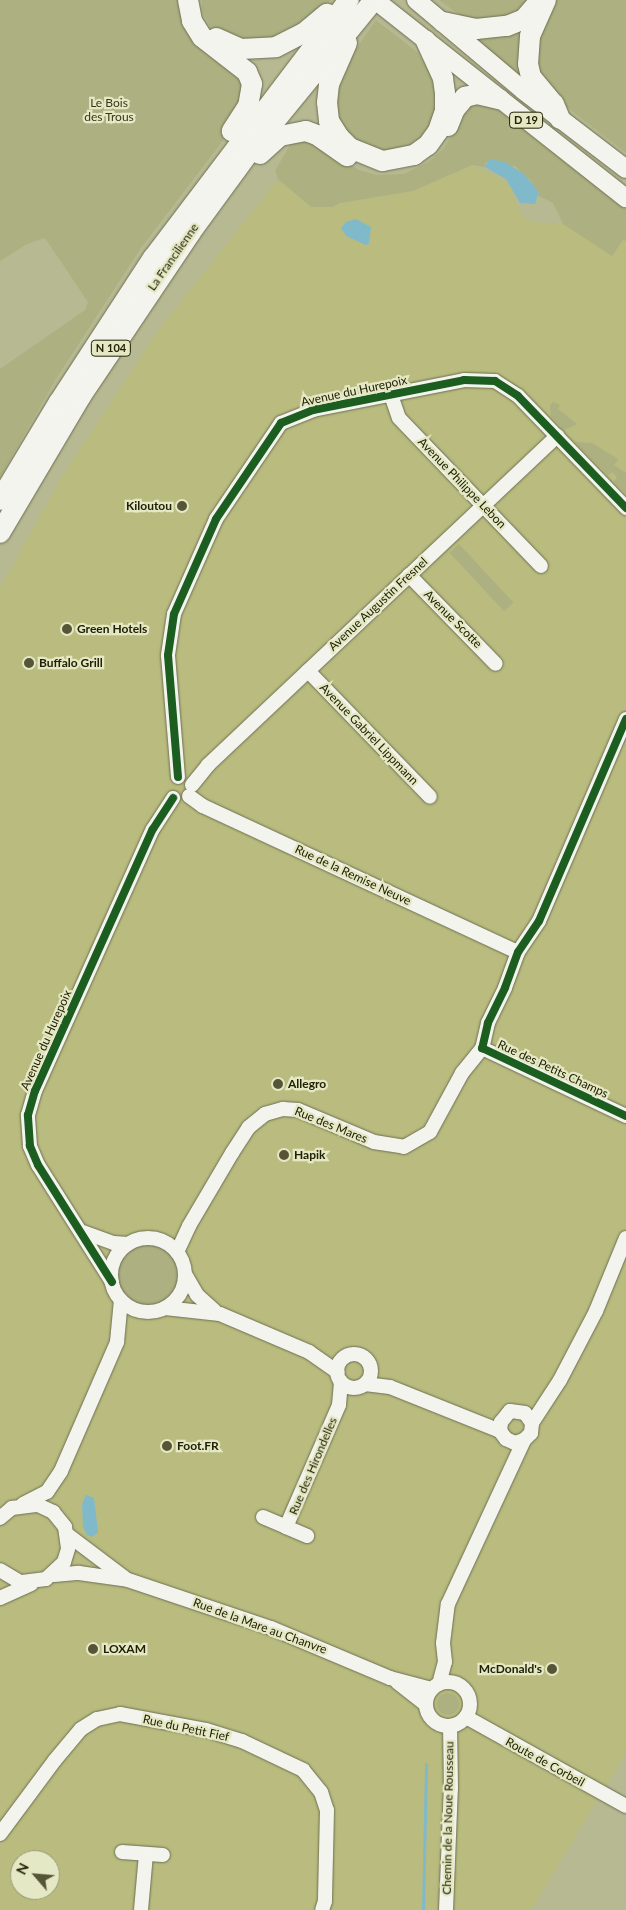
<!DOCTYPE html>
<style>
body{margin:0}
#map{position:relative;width:626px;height:1910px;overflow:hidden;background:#b7b992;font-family:Lato,sans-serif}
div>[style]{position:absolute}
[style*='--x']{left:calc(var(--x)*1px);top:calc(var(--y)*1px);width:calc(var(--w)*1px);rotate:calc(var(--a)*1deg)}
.built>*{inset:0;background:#b9bc7e}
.green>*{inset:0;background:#adb080;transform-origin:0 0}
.round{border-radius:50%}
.water>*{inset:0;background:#80b9c9}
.stream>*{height:3px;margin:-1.5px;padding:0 1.5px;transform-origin:1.5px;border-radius:1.5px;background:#80b9c9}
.roads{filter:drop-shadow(0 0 1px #6e6f53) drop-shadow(0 0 1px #6e6f53)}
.minor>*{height:14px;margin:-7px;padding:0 7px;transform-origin:7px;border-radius:7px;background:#f4f4ef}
.minor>.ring{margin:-7px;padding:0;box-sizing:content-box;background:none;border:14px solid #f4f4ef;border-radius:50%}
.major>*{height:18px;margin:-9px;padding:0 9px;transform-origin:9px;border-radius:9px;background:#f4f4ef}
.highway>*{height:20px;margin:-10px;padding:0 10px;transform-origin:10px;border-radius:10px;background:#f4f4ef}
.cycleway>*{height:8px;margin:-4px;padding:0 4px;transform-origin:4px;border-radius:4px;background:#1b5e20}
.dots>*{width:14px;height:14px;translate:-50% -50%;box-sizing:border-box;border:2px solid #e5e8c4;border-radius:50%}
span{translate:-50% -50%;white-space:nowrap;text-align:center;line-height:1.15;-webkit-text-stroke:4.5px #e5e8c4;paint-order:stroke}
.shield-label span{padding:1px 4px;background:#e5e8c4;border:1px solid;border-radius:4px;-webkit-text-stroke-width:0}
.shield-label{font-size:11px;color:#212104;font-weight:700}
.park-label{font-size:12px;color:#363717}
.street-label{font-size:12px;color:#212104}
.poi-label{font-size:12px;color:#212104;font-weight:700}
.right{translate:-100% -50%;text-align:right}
.left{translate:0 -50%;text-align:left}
.north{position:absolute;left:10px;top:1850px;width:50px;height:50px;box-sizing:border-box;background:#e5e8c4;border:1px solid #979877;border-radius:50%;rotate:297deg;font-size:14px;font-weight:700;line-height:20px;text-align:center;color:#212104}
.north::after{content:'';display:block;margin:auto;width:18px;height:22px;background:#565636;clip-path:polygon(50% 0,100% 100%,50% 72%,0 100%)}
</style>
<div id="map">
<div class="built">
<div style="clip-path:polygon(evenodd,472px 165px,503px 180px,510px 188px,522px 216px,530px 222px,563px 224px,612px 256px,623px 239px,626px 241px,626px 1753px,531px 1910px,0 1910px,0 588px,61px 478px,157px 332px,278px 179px,311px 207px,332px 207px,340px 203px,413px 191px,472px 165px,20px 1860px,50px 1860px,50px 1890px,20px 1890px,20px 1860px)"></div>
</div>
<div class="green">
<div style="clip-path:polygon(0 0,188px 0,192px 21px,247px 72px,238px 121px,141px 248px,56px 379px,0 477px,0 369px,85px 310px,88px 302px,45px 238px,27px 244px,0 261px)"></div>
<div style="clip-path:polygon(202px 0,331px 0,293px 33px,256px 44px,222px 36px,211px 28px,202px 11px)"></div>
<div style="clip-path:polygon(439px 0,530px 0,512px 15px,489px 20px,464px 18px)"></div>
<div style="clip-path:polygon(554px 0,626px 0,626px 153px,568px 108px,541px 75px,536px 62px,536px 44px)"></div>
<div style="clip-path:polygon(376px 20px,417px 52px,428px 69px,438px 95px,436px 122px,417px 146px,372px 154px,344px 133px,335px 105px,342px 69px)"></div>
<div style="clip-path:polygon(523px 30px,523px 78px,518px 77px,473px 41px,474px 36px)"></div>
<div style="clip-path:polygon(480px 102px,499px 111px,626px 210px,626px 241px,623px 240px,612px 256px,563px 224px,553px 203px,539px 196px,531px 181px,515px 166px,486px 162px,485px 167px,472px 165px,413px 191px,340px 203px,332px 207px,311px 207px,278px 179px,275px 171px,294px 138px,309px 139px,359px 170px,377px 175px,404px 174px,430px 161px,444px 148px,470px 104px)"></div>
<div style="clip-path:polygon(553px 402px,560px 405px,558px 409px,577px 424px,564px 430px,551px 416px,550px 405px)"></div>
<div style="clip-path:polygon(575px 442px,592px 443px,618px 459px,614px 465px,626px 473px,626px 494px,614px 482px,617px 477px,612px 472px,608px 475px)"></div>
<div style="left:459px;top:544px;width:80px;height:13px;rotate:47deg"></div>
<div class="round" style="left:118px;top:1245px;width:60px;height:60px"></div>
<div class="round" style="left:437px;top:1693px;width:22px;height:22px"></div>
</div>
<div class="water">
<div style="clip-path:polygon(489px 159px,505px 162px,524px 174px,539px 192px,535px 204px,520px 203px,506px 179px,485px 167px)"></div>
<div style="clip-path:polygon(356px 219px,371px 227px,369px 243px,366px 245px,346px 236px,341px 228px,346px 222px)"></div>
<div style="clip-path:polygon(86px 1495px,94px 1498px,98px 1532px,92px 1537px,87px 1535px,83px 1527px,82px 1504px)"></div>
</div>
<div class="stream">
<div style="--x:423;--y:1910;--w:146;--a:-88.8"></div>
</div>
<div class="roads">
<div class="minor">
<div style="--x:391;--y:395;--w:24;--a:71"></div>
<div style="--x:399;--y:418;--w:205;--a:46.2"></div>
<div style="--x:409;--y:575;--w:124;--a:45.7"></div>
<div style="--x:308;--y:671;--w:175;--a:45.9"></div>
<div style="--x:626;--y:719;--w:220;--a:113.3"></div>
<div style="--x:539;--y:921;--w:37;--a:124"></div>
<div style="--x:518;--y:952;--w:38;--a:110"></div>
<div style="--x:505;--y:988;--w:39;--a:116"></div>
<div style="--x:488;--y:1023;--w:26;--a:103"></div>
<div style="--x:482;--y:1048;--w:159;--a:25.3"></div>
<div style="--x:178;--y:777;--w:122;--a:-94.7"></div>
<div style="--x:168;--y:655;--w:41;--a:-81.7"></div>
<div style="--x:174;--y:614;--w:104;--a:-66.1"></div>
<div style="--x:216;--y:519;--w:116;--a:-55.9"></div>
<div style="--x:281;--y:423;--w:35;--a:-22"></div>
<div style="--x:313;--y:410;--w:154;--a:-11.2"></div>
<div style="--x:464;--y:380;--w:31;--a:2"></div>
<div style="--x:495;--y:381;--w:27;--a:33"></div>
<div style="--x:518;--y:396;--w:156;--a:46"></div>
<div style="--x:192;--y:785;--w:26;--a:-51"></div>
<div style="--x:208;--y:765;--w:480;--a:-43.3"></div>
<div style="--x:189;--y:796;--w:17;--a:36"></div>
<div style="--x:203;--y:806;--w:347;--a:24.9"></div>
<div style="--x:83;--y:1232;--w:33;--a:20"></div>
<div style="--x:114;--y:1243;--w:14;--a:4"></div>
<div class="ring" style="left:111px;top:1238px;width:60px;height:60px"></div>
<div style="--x:177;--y:1252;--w:29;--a:-65"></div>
<div style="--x:189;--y:1226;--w:85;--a:-59.5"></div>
<div style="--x:232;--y:1153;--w:31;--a:-57"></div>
<div style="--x:249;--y:1127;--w:21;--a:-39"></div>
<div style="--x:265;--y:1114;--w:19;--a:-16"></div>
<div style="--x:283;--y:1109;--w:15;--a:4"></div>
<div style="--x:298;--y:1110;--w:82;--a:22.8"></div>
<div style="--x:374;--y:1142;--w:30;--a:9"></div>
<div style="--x:404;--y:1147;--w:30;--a:-30"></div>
<div style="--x:430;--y:1132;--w:67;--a:-61.5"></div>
<div style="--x:462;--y:1073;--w:32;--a:-51"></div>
<div style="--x:185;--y:1274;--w:24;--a:60"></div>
<div style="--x:197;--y:1295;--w:24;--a:42"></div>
<div style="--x:112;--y:1282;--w:138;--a:-122.3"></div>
<div style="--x:38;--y:1165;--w:21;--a:-113"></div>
<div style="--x:30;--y:1146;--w:31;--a:-94"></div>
<div style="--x:28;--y:1115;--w:25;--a:-74"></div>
<div style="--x:35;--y:1091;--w:287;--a:-65.8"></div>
<div style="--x:153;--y:829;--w:37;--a:-57"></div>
<div style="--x:165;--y:1308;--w:55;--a:6.2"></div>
<div style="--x:220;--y:1314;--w:97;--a:23.1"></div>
<div style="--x:309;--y:1352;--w:35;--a:35"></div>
<div class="ring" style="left:337px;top:1354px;width:20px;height:20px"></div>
<div style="--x:365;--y:1384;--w:25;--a:7"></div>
<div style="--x:390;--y:1387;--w:118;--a:21.8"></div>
<div style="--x:532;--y:1423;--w:12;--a:-125"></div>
<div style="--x:525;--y:1413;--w:15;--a:-172"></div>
<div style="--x:510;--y:1411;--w:14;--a:129"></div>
<div style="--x:501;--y:1422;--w:9;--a:96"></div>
<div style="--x:500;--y:1431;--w:10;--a:53"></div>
<div style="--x:506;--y:1439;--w:10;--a:24"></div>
<div style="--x:515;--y:1443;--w:9;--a:-18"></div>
<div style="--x:524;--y:1440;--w:10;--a:-45"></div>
<div style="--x:531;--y:1433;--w:10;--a:-84"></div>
<div style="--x:532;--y:1423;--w:51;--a:-56.9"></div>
<div style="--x:560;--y:1380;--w:78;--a:-62.4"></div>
<div style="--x:596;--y:1311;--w:79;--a:-67.7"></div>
<div style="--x:23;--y:1504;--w:27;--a:-27"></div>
<div style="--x:47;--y:1492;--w:25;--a:-56"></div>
<div style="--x:61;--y:1471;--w:141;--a:-66.5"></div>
<div style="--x:117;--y:1342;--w:42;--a:-84.6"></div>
<div style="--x:263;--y:1517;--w:25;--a:23"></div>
<div style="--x:286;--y:1527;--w:133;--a:-66.5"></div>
<div style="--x:339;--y:1405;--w:23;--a:-85"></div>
<div style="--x:0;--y:1518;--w:16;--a:-40"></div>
<div style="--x:12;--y:1508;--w:26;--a:-7"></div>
<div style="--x:38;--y:1505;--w:17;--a:25"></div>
<div style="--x:53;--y:1512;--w:19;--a:51"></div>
<div style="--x:65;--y:1527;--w:22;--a:82"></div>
<div style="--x:68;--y:1549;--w:14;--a:107"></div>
<div style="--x:64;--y:1562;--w:25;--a:137"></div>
<div style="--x:46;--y:1579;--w:26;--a:173"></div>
<div style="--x:20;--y:1582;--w:23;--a:-149"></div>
<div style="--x:286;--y:1527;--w:23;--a:23"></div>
<div style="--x:68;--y:1535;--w:71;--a:37"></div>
<div style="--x:54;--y:1575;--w:25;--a:-5"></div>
<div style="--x:79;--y:1573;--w:49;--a:8.1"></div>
<div style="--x:128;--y:1580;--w:151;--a:18.6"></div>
<div style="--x:271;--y:1628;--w:129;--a:22.8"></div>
<div style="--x:390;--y:1678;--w:43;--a:14.7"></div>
<div style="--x:0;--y:1598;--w:34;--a:-24"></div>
<div class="ring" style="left:426px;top:1682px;width:30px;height:30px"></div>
<div style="--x:397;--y:1682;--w:36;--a:38"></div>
<div style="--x:439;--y:1684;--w:23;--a:-75"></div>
<div style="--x:445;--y:1662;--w:19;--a:-96"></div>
<div style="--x:443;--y:1643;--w:39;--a:-83"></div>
<div style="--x:448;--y:1604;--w:181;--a:-65.1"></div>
<div style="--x:466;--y:1717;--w:183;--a:29.1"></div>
<div style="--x:0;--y:1834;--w:92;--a:-53.4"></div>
<div style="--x:55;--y:1760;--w:40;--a:-50"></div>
<div style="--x:81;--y:1729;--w:19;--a:-32"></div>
<div style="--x:97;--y:1719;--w:24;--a:-12"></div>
<div style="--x:120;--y:1714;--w:87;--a:10.5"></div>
<div style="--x:206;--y:1730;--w:38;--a:17"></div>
<div style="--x:242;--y:1741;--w:68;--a:25.4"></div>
<div style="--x:303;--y:1770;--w:28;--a:51"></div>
<div style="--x:321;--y:1792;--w:19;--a:72"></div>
<div style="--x:327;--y:1810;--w:91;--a:91.3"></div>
<div style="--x:325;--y:1901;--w:9;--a:108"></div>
<div style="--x:122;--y:1852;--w:41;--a:4.2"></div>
<div style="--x:141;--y:1910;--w:56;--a:-84.9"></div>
<div style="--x:446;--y:1910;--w:122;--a:-87.7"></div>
<div style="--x:451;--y:1788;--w:61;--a:-90.9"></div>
</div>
<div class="major">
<div style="--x:375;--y:0;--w:320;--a:38.3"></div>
<div style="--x:416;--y:0;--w:141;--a:40.1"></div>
<div style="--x:524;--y:91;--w:128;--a:37.4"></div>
</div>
<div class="highway">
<div style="--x:188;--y:0;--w:21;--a:79"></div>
<div style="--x:192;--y:21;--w:19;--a:58"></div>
<div style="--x:202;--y:37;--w:57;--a:37.9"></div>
<div style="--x:247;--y:72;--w:13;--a:67"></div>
<div style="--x:252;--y:84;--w:22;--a:100"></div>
<div style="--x:248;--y:106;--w:30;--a:123"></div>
<div style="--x:546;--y:0;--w:39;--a:114"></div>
<div style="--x:530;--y:36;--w:28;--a:94"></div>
<div style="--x:528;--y:64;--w:13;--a:77"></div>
<div style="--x:531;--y:77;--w:35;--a:50"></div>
<div style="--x:554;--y:104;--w:16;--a:68"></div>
<div style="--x:443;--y:22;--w:34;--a:12"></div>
<div style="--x:476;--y:29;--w:31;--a:-6"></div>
<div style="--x:507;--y:26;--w:18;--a:-22"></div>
<div style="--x:524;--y:19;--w:23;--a:-49"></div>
<div style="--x:216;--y:38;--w:27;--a:24"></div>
<div style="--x:241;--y:49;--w:35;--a:-3"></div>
<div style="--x:276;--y:47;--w:31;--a:-27"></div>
<div style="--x:304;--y:33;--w:30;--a:-40"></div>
<div style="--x:347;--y:43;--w:45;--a:113.7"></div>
<div style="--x:329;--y:84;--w:18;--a:96"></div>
<div style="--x:327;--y:102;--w:19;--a:84"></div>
<div style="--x:329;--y:121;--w:19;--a:58"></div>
<div style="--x:339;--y:137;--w:16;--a:45"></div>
<div style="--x:350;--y:148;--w:35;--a:22"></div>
<div style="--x:383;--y:161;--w:32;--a:-11"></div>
<div style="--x:414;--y:155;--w:17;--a:-36"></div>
<div style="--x:428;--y:145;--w:17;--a:-54"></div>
<div style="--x:438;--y:131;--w:21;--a:-71"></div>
<div style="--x:445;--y:111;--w:18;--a:-90"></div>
<div style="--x:445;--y:93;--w:15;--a:-98"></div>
<div style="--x:443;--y:78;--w:41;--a:-114.7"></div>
<div style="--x:448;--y:126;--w:18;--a:-68"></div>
<div style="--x:455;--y:109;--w:16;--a:-50"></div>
<div style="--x:465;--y:97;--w:12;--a:-14"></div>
<div style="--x:477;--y:94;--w:23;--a:13"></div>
<div style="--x:260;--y:154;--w:27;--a:-42"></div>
<div style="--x:280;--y:136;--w:26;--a:-11"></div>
<div style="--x:306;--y:131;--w:12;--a:20"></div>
<div style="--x:317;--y:135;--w:37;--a:35"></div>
<div style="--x:0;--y:500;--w:114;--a:-59"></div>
<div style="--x:59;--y:402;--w:172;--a:-56.9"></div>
<div style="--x:153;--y:258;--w:324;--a:-52.8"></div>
<div style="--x:0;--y:533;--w:159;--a:-59.4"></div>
<div style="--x:81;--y:396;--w:197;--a:-56.1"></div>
<div style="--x:191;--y:232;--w:97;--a:-53.8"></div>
<div style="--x:248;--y:154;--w:199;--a:-50.7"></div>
</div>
</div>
<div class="cycleway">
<div style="--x:626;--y:719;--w:220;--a:113.3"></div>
<div style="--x:539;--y:921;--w:37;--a:124"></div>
<div style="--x:518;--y:952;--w:38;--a:110"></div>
<div style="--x:505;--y:988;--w:39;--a:116"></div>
<div style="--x:488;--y:1023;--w:26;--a:103"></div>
<div style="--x:482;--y:1048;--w:159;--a:25.3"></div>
<div style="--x:178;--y:777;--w:122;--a:-94.7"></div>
<div style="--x:168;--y:655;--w:41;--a:-81.7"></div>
<div style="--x:174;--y:614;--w:104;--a:-66.1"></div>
<div style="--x:216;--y:519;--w:116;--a:-55.9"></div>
<div style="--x:281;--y:423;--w:35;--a:-22"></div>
<div style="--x:313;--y:410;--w:154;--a:-11.2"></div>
<div style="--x:464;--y:380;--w:31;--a:2"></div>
<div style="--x:495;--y:381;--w:27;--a:33"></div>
<div style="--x:518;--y:396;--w:156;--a:46"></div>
<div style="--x:112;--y:1282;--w:138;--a:-122.3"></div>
<div style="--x:38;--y:1165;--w:21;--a:-113"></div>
<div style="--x:30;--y:1146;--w:31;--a:-94"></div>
<div style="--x:28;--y:1115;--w:25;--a:-74"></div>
<div style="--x:35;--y:1091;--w:287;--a:-65.8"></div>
<div style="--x:153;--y:829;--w:37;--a:-57"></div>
</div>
<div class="dots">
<div style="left:182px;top:506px;background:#565636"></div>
<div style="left:67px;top:629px;background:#565636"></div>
<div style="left:29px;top:663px;background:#565636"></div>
<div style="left:278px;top:1084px;background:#565636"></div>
<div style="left:284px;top:1155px;background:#565636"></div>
<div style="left:167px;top:1446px;background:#565636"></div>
<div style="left:93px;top:1649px;background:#565636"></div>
<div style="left:552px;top:1669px;background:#565636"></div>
</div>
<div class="shield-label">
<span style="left:526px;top:120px">D 19</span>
<span style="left:111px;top:348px">N 104</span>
</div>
<div class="park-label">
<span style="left:109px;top:110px">Le Bois<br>des Trous</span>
</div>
<div class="street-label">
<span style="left:173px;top:257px;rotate:-55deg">La Francilienne</span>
<span style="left:354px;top:391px;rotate:-12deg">Avenue du Hurepoix</span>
<span style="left:462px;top:483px;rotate:46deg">Avenue Philippe Lebon</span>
<span style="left:378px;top:604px;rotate:-43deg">Avenue Augustin Fresnel</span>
<span style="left:453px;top:619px;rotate:45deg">Avenue Scotte</span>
<span style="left:369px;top:734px;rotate:46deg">Avenue Gabriel Lippmann</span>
<span style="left:353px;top:875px;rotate:25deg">Rue de la Remise Neuve</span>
<span style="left:46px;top:1040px;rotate:-66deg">Avenue du Hurepoix</span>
<span style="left:553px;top:1069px;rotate:25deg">Rue des Petits Champs</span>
<span style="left:331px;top:1125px;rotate:22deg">Rue des Mares</span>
<span style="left:313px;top:1466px;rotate:-67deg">Rue des Hirondelles</span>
<span style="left:260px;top:1626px;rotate:20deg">Rue de la Mare au Chanvre</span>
<span style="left:186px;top:1728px;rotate:12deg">Rue du Petit Fief</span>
<span style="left:545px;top:1762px;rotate:29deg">Route de Corbeil</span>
<span style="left:448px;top:1818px;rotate:-89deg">Chemin de la Noue Rousseau</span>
</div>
<div class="poi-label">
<span class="right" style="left:172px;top:506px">Kiloutou</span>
<span class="left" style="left:77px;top:629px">Green Hotels</span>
<span class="left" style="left:39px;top:663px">Buffalo Grill</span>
<span class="left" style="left:288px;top:1084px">Allegro</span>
<span class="left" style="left:294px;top:1155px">Hapik</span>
<span class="left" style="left:177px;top:1446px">Foot.FR</span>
<span class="left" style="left:103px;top:1649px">LOXAM</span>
<span class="right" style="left:542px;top:1669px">McDonald's</span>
</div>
<div class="north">N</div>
</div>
